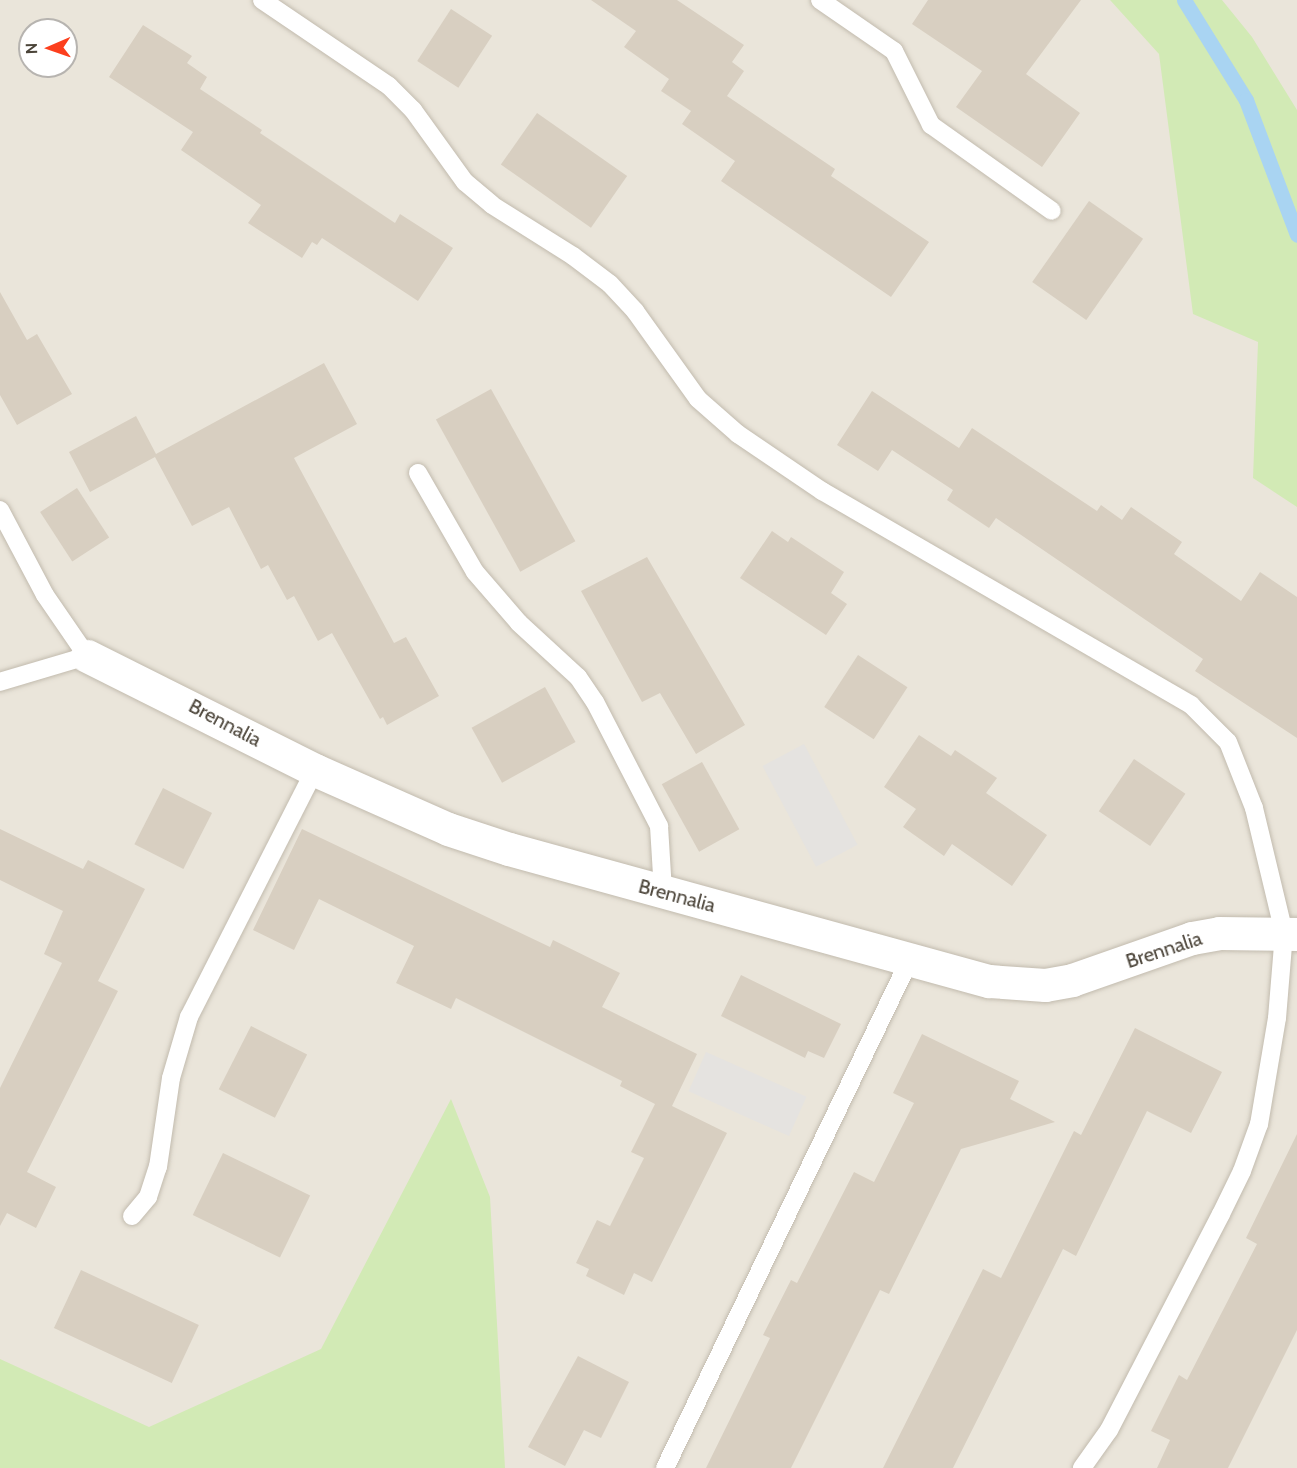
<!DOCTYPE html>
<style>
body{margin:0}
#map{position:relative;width:1297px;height:1468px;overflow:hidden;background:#f6f3ec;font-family:Cabin,sans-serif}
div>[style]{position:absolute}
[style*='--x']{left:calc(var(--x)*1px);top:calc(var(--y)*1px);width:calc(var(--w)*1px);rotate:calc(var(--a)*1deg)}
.residential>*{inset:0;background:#eae5da}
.green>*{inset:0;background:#d2eab5}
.parking>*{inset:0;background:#e5e3e0;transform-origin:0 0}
.stream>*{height:15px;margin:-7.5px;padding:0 7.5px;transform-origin:7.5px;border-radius:7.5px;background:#a9d4f2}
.building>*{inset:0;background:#d8cfc1;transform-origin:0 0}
.roads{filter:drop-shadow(0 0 2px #c2bbae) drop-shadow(0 0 2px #c2bbae)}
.lane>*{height:18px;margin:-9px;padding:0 9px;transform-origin:9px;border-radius:9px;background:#fff}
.street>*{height:33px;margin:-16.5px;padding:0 16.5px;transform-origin:16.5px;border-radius:16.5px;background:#fff}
span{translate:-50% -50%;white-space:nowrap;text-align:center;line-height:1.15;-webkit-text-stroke:5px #fff;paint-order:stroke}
.street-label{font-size:20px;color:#4b4439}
.north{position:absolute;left:18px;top:18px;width:60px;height:60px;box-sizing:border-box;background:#fff;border:2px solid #b7b4b0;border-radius:50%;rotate:268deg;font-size:16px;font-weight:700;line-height:24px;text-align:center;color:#4b4439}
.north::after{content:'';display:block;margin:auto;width:21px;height:27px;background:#fc3f1d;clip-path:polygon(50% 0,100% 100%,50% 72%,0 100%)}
</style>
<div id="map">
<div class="residential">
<div style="clip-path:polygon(evenodd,0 0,1297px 0,1297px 1468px,0 1468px,0 0,30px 30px,66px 30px,66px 66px,30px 66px,30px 30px)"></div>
</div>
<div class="green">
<div style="clip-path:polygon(1110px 0,1222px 0,1252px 37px,1297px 110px,1297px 507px,1253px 478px,1258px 342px,1193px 314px,1159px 54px)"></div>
<div style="clip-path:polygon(451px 1099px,490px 1197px,505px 1468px,0 1468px,0 1359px,149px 1427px,321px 1349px)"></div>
</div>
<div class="parking">
<div style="left:804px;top:744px;width:114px;height:47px;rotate:62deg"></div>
<div style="left:706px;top:1052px;width:110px;height:43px;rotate:24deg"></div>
</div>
<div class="stream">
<div style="--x:1184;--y:0;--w:118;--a:58.2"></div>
<div style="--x:1246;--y:100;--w:144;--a:69.3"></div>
</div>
<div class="building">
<div style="clip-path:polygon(591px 0,677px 0,744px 45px,732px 62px,744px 71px,727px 96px,835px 169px,831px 176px,929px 242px,891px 297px,721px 181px,735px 161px,682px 124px,691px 111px,661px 91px,669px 79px,624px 47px,636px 31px)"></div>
<div style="clip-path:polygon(928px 0,1081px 0,1026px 74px,1080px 113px,1042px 167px,956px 107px,982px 71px,912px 24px)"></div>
<div style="left:451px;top:9px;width:49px;height:62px;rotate:33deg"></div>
<div style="clip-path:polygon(143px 25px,192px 56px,187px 63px,207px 77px,200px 89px,262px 130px,260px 133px,395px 223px,400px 214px,453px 248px,418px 301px,322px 238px,317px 245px,312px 242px,302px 258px,248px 223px,261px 205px,181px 150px,193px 132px,109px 77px)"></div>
<div style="left:537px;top:113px;width:110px;height:63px;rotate:35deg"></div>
<div style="left:1089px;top:201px;width:66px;height:99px;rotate:35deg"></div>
<div style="clip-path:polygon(0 292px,27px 340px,37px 334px,72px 394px,17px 425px,0 395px)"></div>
<div style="clip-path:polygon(324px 363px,357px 424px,294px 458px,394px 643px,406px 637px,439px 696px,387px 725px,383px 717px,380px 719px,332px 633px,318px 641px,294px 596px,287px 600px,268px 565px,261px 569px,229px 507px,192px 526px,155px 457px,90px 492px,69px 452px,136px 416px,156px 454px)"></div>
<div style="left:491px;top:389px;width:174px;height:63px;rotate:61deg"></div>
<div style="clip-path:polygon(872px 391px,959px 448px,972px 428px,1097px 511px,1101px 505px,1122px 520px,1131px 507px,1182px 542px,1174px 554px,1241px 601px,1260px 572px,1297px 597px,1297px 738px,1195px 671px,1203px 659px,996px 518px,989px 528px,947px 500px,953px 490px,892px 450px,878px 471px,837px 445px)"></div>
<div style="left:77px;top:488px;width:59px;height:44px;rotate:57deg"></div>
<div style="clip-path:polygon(772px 531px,788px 542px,791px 537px,844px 572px,831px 593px,847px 604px,826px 635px,740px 578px)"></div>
<div style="clip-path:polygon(647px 557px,745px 725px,696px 754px,660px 693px,642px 702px,581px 591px)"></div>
<div style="left:858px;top:655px;width:59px;height:62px;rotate:33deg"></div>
<div style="left:545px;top:687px;width:63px;height:84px;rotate:61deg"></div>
<div style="clip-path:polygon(919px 735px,951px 756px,955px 750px,997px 778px,986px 793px,1047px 835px,1012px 886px,952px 844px,944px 856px,903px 827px,916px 809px,884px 787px)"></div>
<div style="left:1134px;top:759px;width:62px;height:63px;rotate:34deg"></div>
<div style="left:702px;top:762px;width:77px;height:46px;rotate:61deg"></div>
<div style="left:163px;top:788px;width:55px;height:63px;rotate:27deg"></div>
<div style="clip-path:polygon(0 829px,83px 869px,88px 860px,145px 889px,98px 981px,118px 991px,27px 1172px,56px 1187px,36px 1228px,7px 1213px,0 1226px,0 1088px,62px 963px,44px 954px,63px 911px,0 880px)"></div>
<div style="clip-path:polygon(302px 829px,550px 947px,553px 940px,620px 973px,602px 1007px,697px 1054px,672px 1106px,727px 1133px,652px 1282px,634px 1273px,624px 1295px,586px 1276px,589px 1269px,576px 1263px,597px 1220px,610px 1226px,644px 1158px,631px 1152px,655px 1104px,620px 1086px,622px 1081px,456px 998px,451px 1009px,396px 983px,414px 946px,319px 899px,294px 950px,253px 930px)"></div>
<div style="clip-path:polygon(741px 975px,841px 1024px,824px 1058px,808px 1051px,805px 1058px,721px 1016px)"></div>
<div style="left:251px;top:1026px;width:63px;height:71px;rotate:27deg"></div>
<div style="clip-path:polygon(1135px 1028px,1222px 1072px,1191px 1133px,1147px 1111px,1076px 1256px,1063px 1249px,953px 1468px,883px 1468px,983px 1269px,1001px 1278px,1074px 1131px,1081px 1135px)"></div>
<div style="clip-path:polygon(922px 1034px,1019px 1081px,1010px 1099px,1055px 1122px,961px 1149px,889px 1294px,880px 1290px,791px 1468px,706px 1468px,770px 1338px,763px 1335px,791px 1280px,797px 1283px,854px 1172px,874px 1182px,914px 1103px,893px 1093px)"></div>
<div style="clip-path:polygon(1297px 1134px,1297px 1330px,1228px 1468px,1157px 1468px,1170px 1440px,1151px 1431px,1179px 1375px,1187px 1380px,1257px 1244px,1246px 1238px)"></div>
<div style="left:223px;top:1153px;width:97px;height:69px;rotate:26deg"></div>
<div style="left:81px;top:1270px;width:130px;height:64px;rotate:25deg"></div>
<div style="clip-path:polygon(578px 1356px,629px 1382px,601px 1438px,584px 1430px,565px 1466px,528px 1447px)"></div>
</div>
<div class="roads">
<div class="lane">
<div style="--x:262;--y:0;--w:153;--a:34.1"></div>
<div style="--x:389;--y:86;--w:34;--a:45"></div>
<div style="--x:413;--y:110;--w:89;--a:54.2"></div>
<div style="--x:465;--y:182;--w:35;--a:40"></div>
<div style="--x:492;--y:205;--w:96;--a:32.2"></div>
<div style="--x:573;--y:256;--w:46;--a:37.1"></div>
<div style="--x:610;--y:284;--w:37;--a:47"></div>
<div style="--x:635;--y:311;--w:108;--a:54.4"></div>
<div style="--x:698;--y:399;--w:53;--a:41.2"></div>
<div style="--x:738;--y:434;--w:102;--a:34.2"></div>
<div style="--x:822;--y:491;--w:427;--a:30.1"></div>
<div style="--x:1191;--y:705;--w:52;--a:45"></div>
<div style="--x:1228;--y:742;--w:71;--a:68.5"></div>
<div style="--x:1254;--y:808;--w:129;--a:76.5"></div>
<div style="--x:1284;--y:933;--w:85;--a:94.7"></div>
<div style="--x:1277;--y:1018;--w:108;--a:99.6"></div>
<div style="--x:1259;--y:1124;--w:50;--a:109.9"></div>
<div style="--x:1242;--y:1171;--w:48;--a:116"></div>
<div style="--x:1221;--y:1214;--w:243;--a:117.4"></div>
<div style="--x:1109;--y:1430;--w:47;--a:125.4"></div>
<div style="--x:820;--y:0;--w:90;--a:34.6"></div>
<div style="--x:894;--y:51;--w:83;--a:63.4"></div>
<div style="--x:931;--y:125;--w:148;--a:35.4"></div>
<div style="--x:418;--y:473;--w:114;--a:60.1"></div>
<div style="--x:475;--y:572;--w:67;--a:49.2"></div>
<div style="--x:519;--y:623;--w:80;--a:42.5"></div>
<div style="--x:578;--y:677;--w:30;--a:56"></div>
<div style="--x:595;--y:702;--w:140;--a:62.7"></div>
<div style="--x:659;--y:826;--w:66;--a:86.5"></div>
<div style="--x:0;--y:510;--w:96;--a:62.1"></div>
<div style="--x:45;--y:595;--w:74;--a:55.5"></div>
<div style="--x:87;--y:656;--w:91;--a:163.4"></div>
<div style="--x:132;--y:1216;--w:25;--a:-50"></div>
<div style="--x:148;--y:1197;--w:32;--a:-72"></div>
<div style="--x:158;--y:1167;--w:90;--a:-81.7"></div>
<div style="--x:171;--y:1078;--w:64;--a:-73.6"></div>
<div style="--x:189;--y:1017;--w:277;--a:-63"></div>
<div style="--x:665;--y:1468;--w:565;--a:-64.3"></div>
</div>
<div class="street">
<div style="--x:87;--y:656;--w:255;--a:26.6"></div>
<div style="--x:315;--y:770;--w:145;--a:23.9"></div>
<div style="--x:448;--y:829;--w:64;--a:18.2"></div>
<div style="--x:509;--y:849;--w:498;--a:15.4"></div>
<div style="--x:989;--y:981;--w:56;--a:4.1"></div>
<div style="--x:1045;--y:985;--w:27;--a:-10"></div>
<div style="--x:1072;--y:980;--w:127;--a:-19.3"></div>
<div style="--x:1192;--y:938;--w:27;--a:-10"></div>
<div style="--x:1219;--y:933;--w:78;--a:0.7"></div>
</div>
</div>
<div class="street-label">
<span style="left:225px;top:723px;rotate:28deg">Brennalia</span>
<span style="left:677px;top:896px;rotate:15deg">Brennalia</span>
<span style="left:1164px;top:950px;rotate:-18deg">Brennalia</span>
</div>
<div class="north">N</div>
</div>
